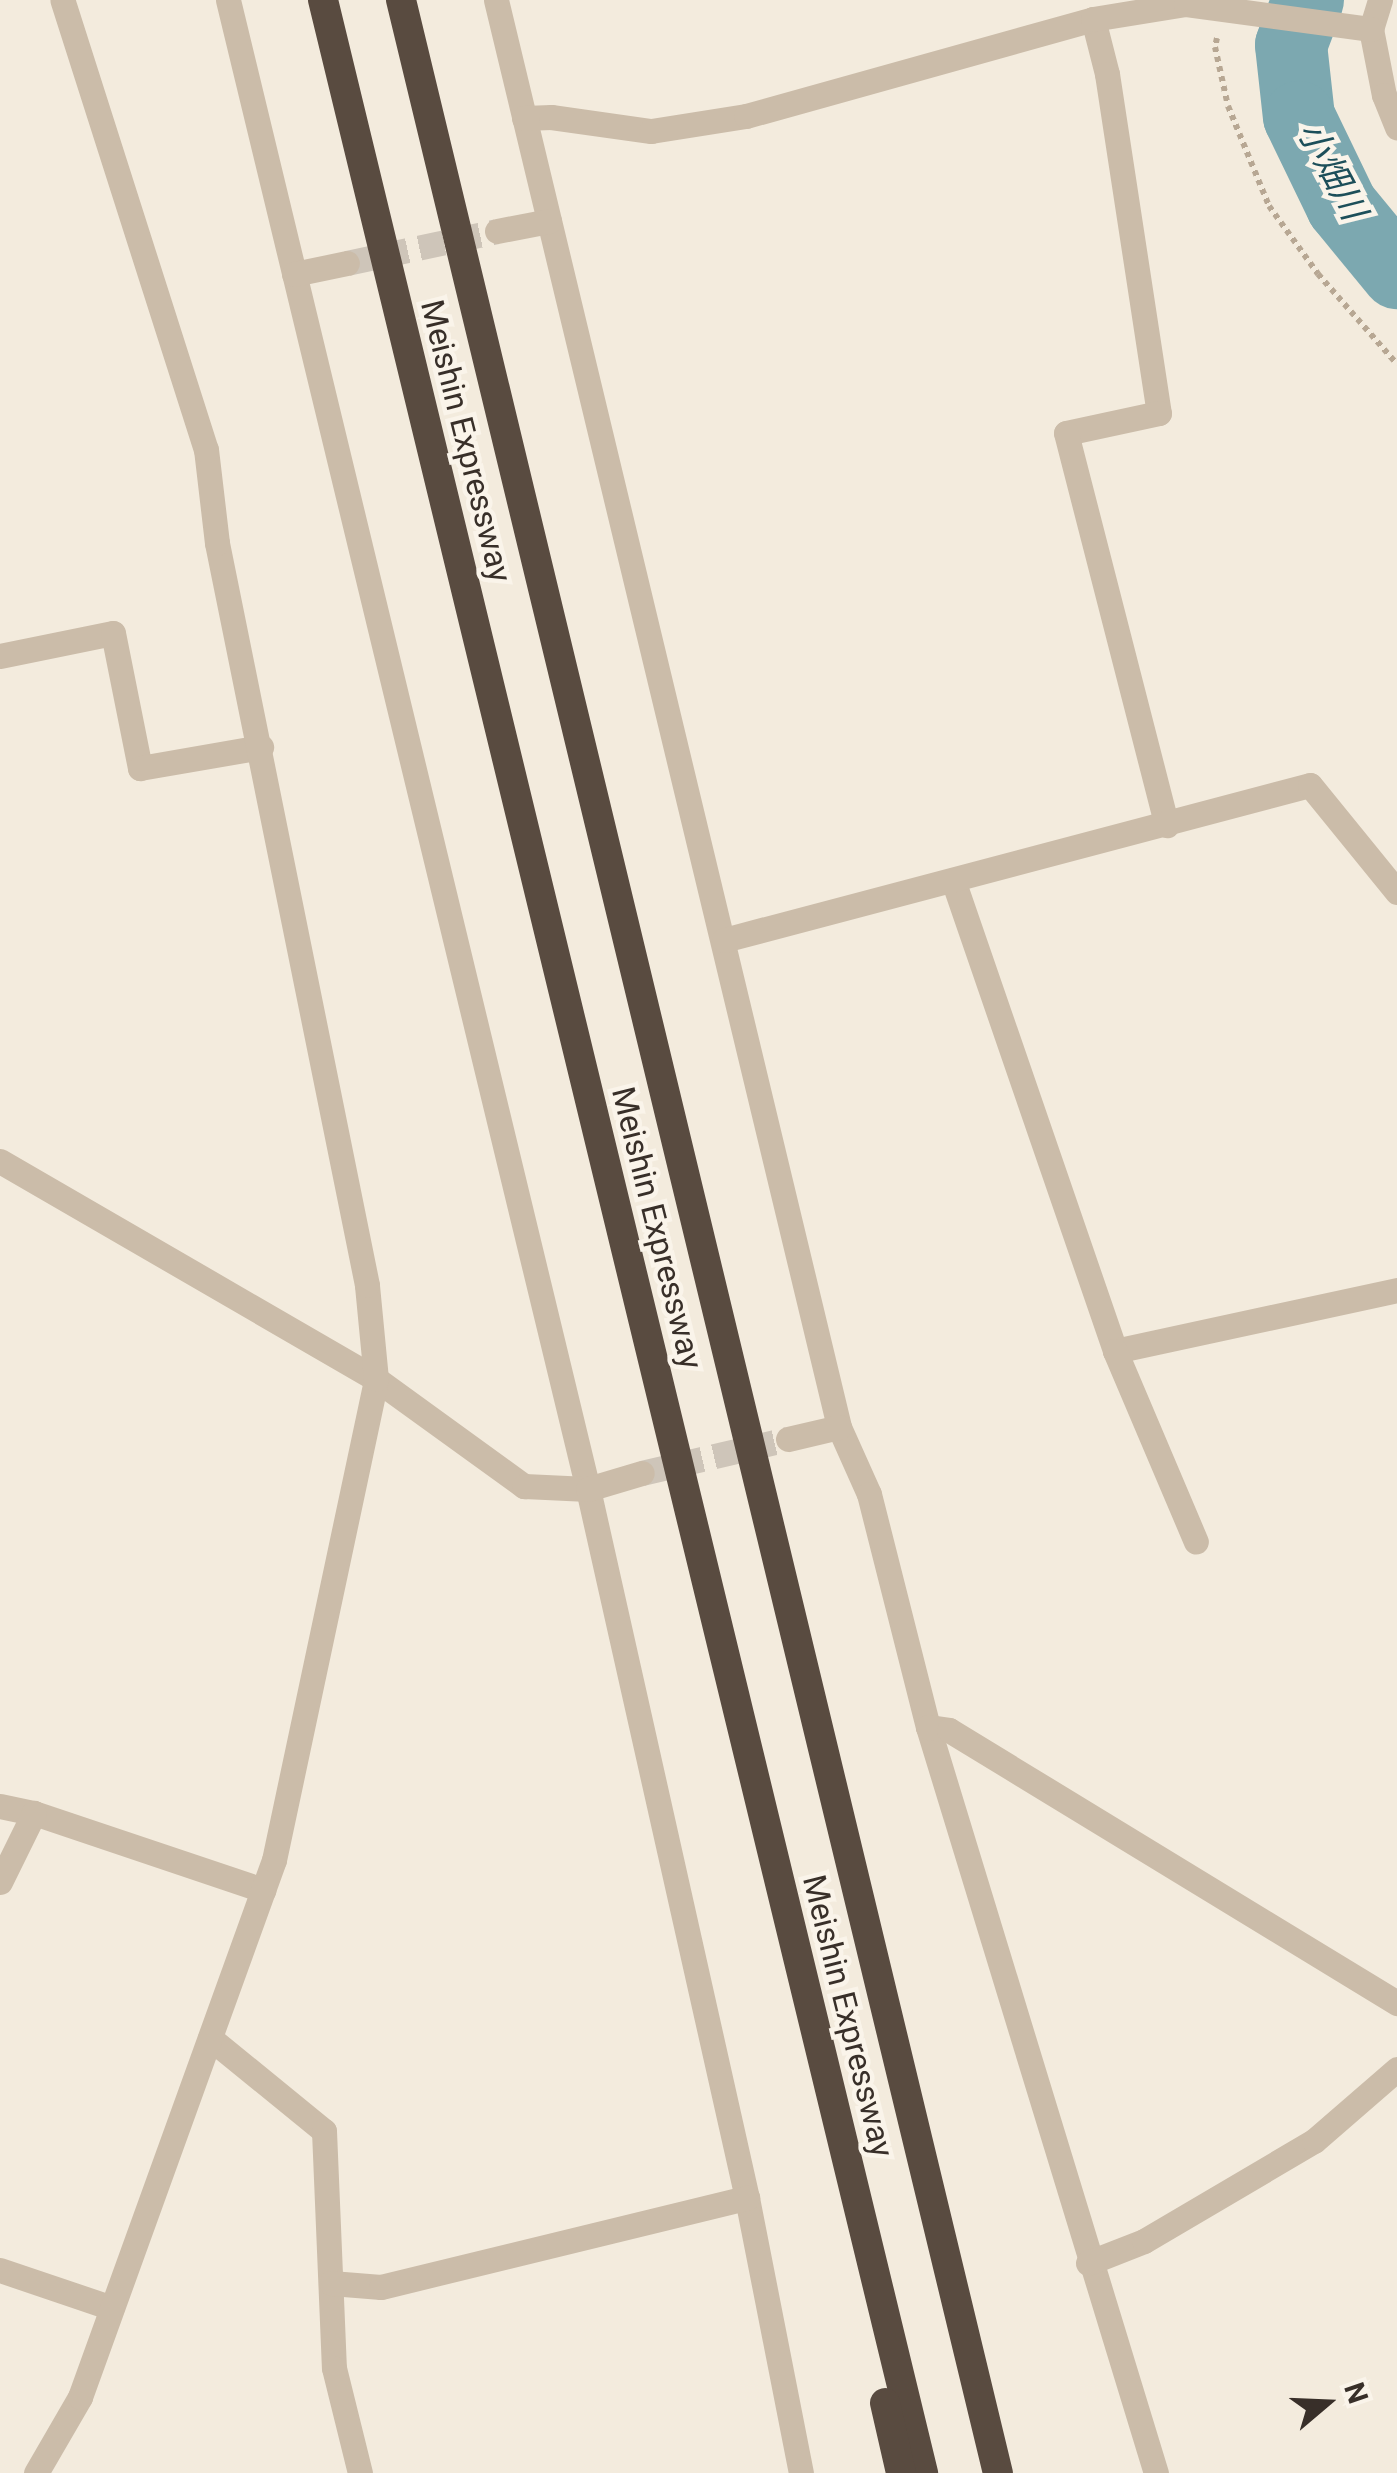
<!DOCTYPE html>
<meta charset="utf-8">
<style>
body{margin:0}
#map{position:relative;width:1397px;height:2473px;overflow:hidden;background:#f3ebdd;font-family:Roboto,"Noto Sans JP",sans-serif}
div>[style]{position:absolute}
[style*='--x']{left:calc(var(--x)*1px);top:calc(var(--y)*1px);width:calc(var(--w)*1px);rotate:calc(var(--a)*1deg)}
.river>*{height:72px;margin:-36px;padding:0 36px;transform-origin:36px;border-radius:36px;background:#7ca8b0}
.street-tunnel>*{height:25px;margin-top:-12.5px;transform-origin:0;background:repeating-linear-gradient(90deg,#cec5b9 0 25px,transparent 0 37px)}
.path>*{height:6px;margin-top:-3px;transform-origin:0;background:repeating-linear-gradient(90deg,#b7a793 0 5px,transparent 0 10px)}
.street>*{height:25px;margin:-12.5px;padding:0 12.5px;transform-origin:12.5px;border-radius:12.5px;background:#cbbca9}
.highway>*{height:30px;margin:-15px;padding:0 15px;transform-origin:15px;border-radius:15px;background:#594b40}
span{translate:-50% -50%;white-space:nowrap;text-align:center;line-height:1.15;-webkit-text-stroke:9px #faf4ea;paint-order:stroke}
.street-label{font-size:32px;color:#382f29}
.water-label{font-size:35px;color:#1d4f5a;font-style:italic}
.north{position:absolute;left:1277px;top:2353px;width:100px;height:100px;-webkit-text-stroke:8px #faf4ea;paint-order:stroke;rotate:71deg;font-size:28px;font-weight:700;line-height:40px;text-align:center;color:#382f29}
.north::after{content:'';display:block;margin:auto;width:35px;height:45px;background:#382f29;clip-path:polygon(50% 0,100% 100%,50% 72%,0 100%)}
</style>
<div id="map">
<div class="river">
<div style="--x:1308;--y:0;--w:48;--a:110.7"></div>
<div style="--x:1291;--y:45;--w:72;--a:83.7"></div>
<div style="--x:1299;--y:117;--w:99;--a:64.2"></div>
<div style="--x:1342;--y:206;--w:87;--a:50.6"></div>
</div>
<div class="street-tunnel">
<div style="--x:347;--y:263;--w:153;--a:-12"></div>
<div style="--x:642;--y:1473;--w:150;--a:-13.1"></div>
</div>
<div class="path">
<div style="--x:1217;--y:38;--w:9;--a:103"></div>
<div style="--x:1215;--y:47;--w:60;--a:77.6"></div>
<div style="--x:1228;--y:106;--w:108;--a:67.7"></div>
<div style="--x:1269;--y:206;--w:84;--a:54.2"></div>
<div style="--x:1318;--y:274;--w:120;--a:48.7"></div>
</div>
<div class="street">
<div style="--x:228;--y:0;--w:1532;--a:76.41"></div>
<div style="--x:588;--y:1489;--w:727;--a:77.36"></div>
<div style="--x:747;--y:2198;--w:280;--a:78.9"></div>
<div style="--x:496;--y:0;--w:1468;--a:76.48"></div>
<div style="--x:839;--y:1427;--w:73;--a:65.9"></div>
<div style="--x:869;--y:1494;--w:240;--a:75.8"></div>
<div style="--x:928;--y:1727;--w:780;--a:73.01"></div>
<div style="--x:1380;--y:0;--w:30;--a:107"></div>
<div style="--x:1371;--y:29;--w:67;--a:78.9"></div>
<div style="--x:1384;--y:95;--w:35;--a:68"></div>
<div style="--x:1093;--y:19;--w:57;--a:75.7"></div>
<div style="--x:1107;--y:74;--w:343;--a:81.3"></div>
<div style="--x:1159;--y:413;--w:95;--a:167.9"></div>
<div style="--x:1066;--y:433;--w:405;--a:75.6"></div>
<div style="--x:524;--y:118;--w:27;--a:-2"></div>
<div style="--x:551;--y:117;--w:101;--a:8"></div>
<div style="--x:651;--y:131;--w:96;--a:-9"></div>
<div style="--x:746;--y:116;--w:360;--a:-15.6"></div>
<div style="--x:1093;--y:19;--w:94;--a:-9.2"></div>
<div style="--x:1186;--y:4;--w:187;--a:7.7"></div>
<div style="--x:497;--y:231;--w:53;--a:-10.9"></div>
<div style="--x:294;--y:274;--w:54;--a:-11.7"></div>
<div style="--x:0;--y:656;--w:115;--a:-11.5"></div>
<div style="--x:113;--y:633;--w:138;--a:78.7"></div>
<div style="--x:140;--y:768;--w:123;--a:-9.8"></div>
<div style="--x:953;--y:880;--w:498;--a:71"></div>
<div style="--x:1115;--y:1351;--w:289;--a:-12.2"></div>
<div style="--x:724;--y:940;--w:606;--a:-14.82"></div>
<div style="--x:1310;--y:785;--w:138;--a:50.9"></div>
<div style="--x:0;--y:1161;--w:435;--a:30.1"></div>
<div style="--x:376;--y:1379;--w:183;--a:35.9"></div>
<div style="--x:524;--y:1486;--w:64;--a:2.7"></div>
<div style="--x:588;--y:1489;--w:56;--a:-16.5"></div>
<div style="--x:1115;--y:1351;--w:207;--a:67"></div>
<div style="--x:788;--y:1439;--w:52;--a:-13.2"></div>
<div style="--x:928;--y:1727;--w:21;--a:8"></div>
<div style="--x:949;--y:1730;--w:525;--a:31.36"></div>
<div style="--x:0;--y:1806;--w:35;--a:12"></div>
<div style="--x:34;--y:1813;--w:242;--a:18.6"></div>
<div style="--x:0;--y:1882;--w:77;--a:-63.8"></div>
<div style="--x:210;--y:2038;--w:147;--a:39.2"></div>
<div style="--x:324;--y:2131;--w:237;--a:87.6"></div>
<div style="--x:334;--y:2368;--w:108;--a:76.1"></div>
<div style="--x:1088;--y:2263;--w:60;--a:-21.4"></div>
<div style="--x:1144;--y:2241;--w:197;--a:-30.5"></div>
<div style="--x:1314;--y:2141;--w:110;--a:-40.9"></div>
<div style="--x:0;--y:2270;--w:118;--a:18.7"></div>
<div style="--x:331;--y:2283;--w:50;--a:4.6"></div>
<div style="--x:381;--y:2287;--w:377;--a:-13.7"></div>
<div style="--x:36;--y:2473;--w:88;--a:-59.9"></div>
<div style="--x:80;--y:2397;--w:571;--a:-70.14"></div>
<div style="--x:274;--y:1860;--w:492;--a:-78"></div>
<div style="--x:376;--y:1379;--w:94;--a:-95.5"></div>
<div style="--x:367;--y:1285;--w:757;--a:-101.43"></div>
<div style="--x:217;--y:543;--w:94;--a:-96.7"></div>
<div style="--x:206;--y:450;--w:472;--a:-107.7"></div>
</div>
<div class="highway">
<div style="--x:323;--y:0;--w:2545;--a:76.36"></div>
<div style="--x:401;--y:0;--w:2544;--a:76.43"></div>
<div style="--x:885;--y:2403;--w:72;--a:77.1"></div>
</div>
<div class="street-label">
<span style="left:466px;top:441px;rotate:76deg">Meishin Expressway</span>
<span style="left:657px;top:1228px;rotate:76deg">Meishin Expressway</span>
<span style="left:848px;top:2016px;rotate:76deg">Meishin Expressway</span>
</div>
<div class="water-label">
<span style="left:1331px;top:171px;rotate:62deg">小畑川</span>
</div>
<div class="north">N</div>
</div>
